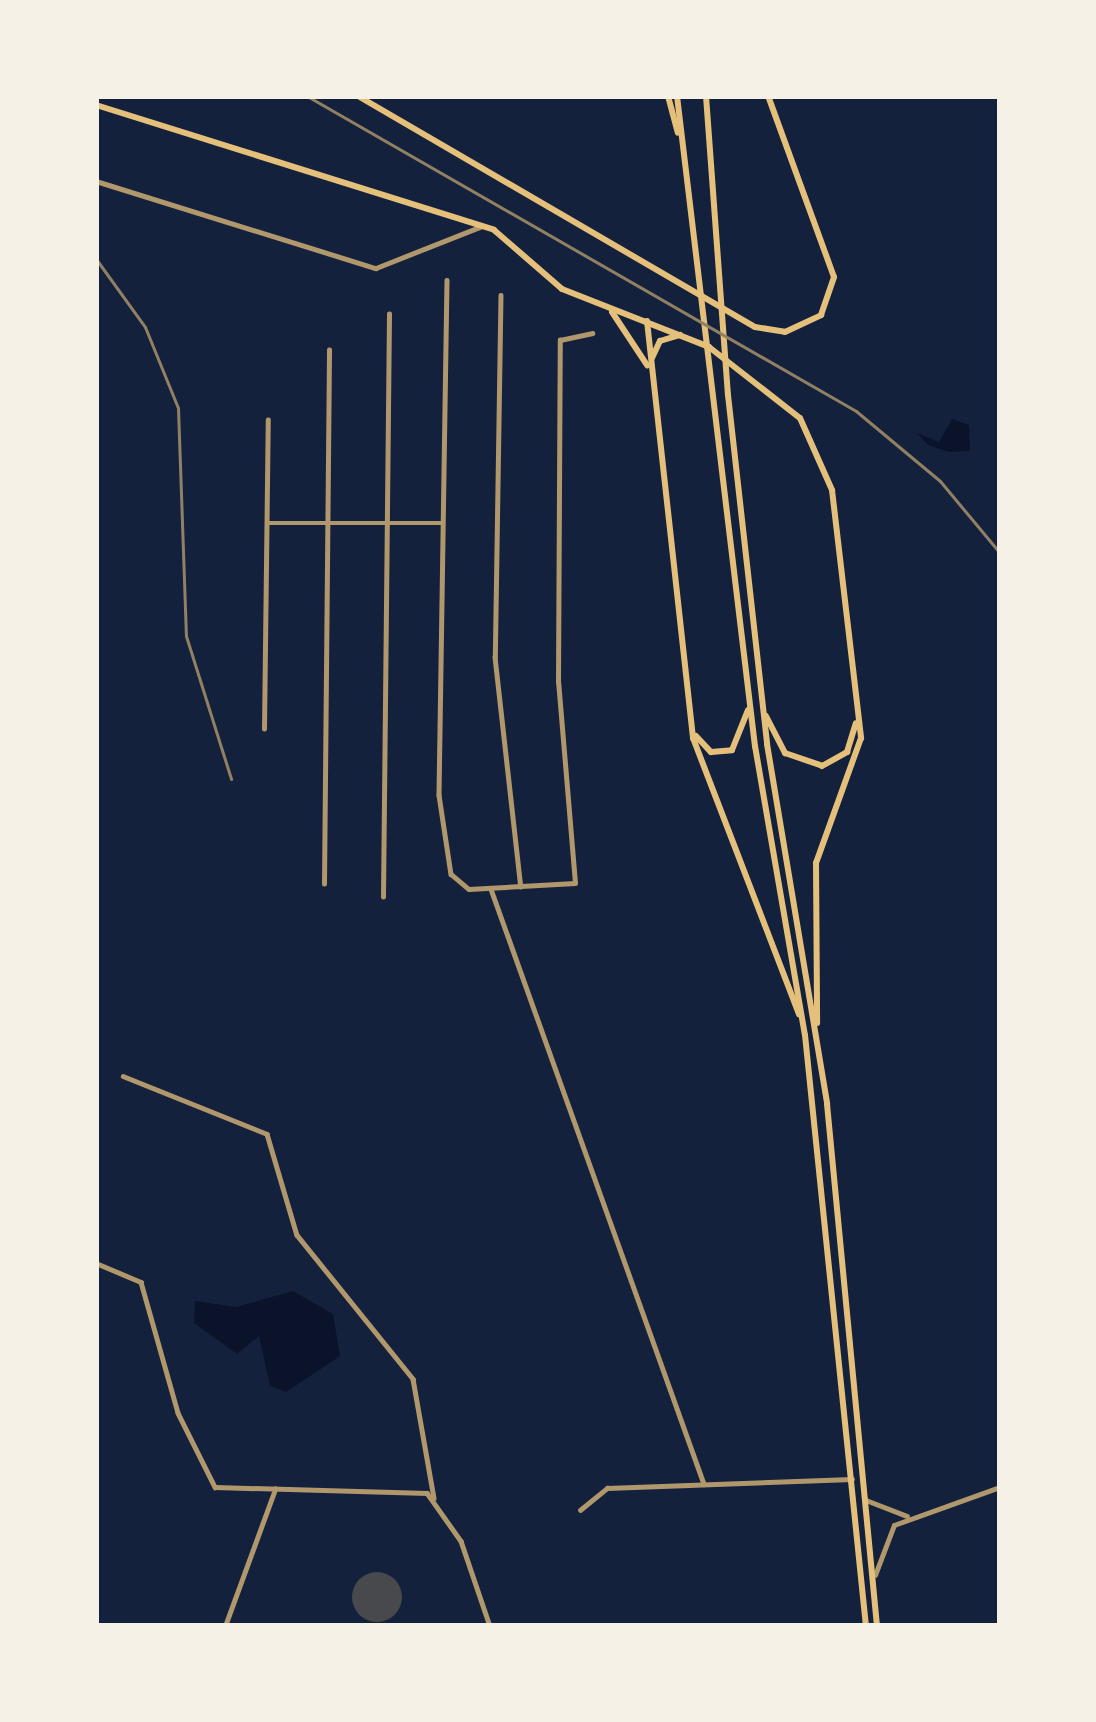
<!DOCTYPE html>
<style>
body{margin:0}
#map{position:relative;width:1096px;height:1722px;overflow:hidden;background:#14213d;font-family:"DejaVu Sans",sans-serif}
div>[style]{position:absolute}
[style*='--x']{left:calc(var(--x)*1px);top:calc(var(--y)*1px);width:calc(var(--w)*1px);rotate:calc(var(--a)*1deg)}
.water>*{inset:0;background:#0b132b}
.building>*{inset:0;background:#48494c}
.round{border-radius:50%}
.minor>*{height:4.5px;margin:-2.25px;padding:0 2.25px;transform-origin:2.25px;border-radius:2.25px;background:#b1986c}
.secondary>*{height:6px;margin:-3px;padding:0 3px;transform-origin:3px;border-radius:3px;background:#e5c07b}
.primary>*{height:6px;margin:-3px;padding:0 3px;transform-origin:3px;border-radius:3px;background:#e5c07b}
.trunk>*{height:6px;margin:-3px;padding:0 3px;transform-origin:3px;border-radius:3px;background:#e5c07b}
.rail>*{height:3px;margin:-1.5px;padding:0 1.5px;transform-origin:1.5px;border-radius:1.5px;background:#918062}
span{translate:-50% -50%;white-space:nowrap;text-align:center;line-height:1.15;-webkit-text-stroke:9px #f6f1e7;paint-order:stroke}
.frame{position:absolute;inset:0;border:99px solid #f6f1e7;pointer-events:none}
</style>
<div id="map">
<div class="water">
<div style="clip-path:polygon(952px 419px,969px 425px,970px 451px,949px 452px,928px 445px,917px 433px,939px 442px)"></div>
<div style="clip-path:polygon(293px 1291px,333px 1314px,340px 1356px,286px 1392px,270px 1386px,259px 1336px,237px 1354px,194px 1323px,195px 1301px,236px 1307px)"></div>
</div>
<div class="building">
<div class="round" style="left:352px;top:1572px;width:50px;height:50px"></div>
</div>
<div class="minor">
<div style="--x:96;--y:181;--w:293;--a:17.3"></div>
<div style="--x:376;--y:268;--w:114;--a:-21.6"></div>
<div style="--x:447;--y:280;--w:515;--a:90.89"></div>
<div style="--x:439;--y:795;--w:80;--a:81.4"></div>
<div style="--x:451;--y:874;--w:23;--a:40"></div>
<div style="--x:469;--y:889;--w:106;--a:-3.2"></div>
<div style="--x:575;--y:883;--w:202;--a:-94.8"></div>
<div style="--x:558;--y:682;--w:342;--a:-89.7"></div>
<div style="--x:560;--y:340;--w:33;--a:-12"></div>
<div style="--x:501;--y:295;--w:362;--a:90.9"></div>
<div style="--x:495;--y:657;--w:231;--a:83.6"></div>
<div style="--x:267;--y:523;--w:174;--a:0"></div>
<div style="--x:264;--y:729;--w:309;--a:-89.3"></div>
<div style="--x:324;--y:884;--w:534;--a:-89.46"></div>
<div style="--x:491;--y:889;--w:632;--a:70.3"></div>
<div style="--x:383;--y:897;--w:583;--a:-89.41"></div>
<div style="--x:123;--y:1076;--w:155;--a:21.9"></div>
<div style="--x:267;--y:1134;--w:105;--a:73.5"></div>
<div style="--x:297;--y:1235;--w:185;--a:51.1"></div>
<div style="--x:413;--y:1379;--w:121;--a:80"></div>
<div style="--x:96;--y:1263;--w:49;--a:22.9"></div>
<div style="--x:141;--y:1282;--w:136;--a:74.2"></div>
<div style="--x:178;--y:1413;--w:83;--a:63.4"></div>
<div style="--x:215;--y:1487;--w:212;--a:1.6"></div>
<div style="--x:427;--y:1493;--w:59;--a:54.7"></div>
<div style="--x:461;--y:1541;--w:90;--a:71.2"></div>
<div style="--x:866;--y:1500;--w:44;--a:21.3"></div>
<div style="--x:580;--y:1510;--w:35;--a:-39"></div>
<div style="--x:607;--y:1488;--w:245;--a:-2.1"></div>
<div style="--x:875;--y:1575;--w:53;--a:-69.2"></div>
<div style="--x:894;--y:1525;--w:113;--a:-19.7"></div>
<div style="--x:225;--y:1626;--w:146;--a:-69.9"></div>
</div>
<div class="secondary">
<div style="--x:96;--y:105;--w:417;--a:17.4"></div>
<div style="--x:494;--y:230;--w:90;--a:40.9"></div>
<div style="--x:562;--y:289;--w:158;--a:21.5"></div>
<div style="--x:709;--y:347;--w:115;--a:38"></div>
<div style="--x:800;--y:418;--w:79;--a:66"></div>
<div style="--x:832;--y:490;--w:250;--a:83.3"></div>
<div style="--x:861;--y:738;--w:133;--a:109.8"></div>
<div style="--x:816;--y:863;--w:160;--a:89.6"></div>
<div style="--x:612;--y:312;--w:64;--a:56.6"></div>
<div style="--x:647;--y:321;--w:420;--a:83.7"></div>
<div style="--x:693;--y:738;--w:296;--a:69"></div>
<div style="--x:652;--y:358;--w:19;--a:-65"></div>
<div style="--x:660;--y:341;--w:21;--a:-17"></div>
<div style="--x:766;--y:716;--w:42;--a:62.8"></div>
<div style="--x:785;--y:753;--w:39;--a:19"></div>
<div style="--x:822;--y:766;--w:29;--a:-29"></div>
<div style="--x:847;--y:752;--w:30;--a:-73"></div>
<div style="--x:696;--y:736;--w:22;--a:47"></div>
<div style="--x:711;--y:752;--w:21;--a:-5"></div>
<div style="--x:732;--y:750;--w:43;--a:-68.2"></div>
</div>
<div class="primary">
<div style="--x:668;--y:96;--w:38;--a:75"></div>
<div style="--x:677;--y:96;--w:655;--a:83.16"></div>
<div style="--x:755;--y:746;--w:293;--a:80.2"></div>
<div style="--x:805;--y:1035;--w:594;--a:84.11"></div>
<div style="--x:706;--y:96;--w:300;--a:85.8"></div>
<div style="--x:728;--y:395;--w:351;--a:83.6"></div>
<div style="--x:767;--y:744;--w:365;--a:80.5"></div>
<div style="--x:827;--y:1104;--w:524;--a:84.53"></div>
</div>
<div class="trunk">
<div style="--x:358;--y:96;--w:459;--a:30.2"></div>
<div style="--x:755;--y:327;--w:30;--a:9"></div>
<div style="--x:785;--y:332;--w:40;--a:-25"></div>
<div style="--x:821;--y:315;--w:40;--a:-71.1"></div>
<div style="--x:834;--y:277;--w:193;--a:-110"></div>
</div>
<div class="rail">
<div style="--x:307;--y:96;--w:633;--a:29.85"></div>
<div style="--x:856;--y:411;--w:109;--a:39.8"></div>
<div style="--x:940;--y:481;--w:94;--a:50.2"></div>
<div style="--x:96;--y:259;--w:84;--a:54.2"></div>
<div style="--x:145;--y:327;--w:87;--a:67.8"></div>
<div style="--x:178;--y:408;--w:228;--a:88"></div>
<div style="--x:186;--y:636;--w:150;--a:72.5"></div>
</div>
<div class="frame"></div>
</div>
